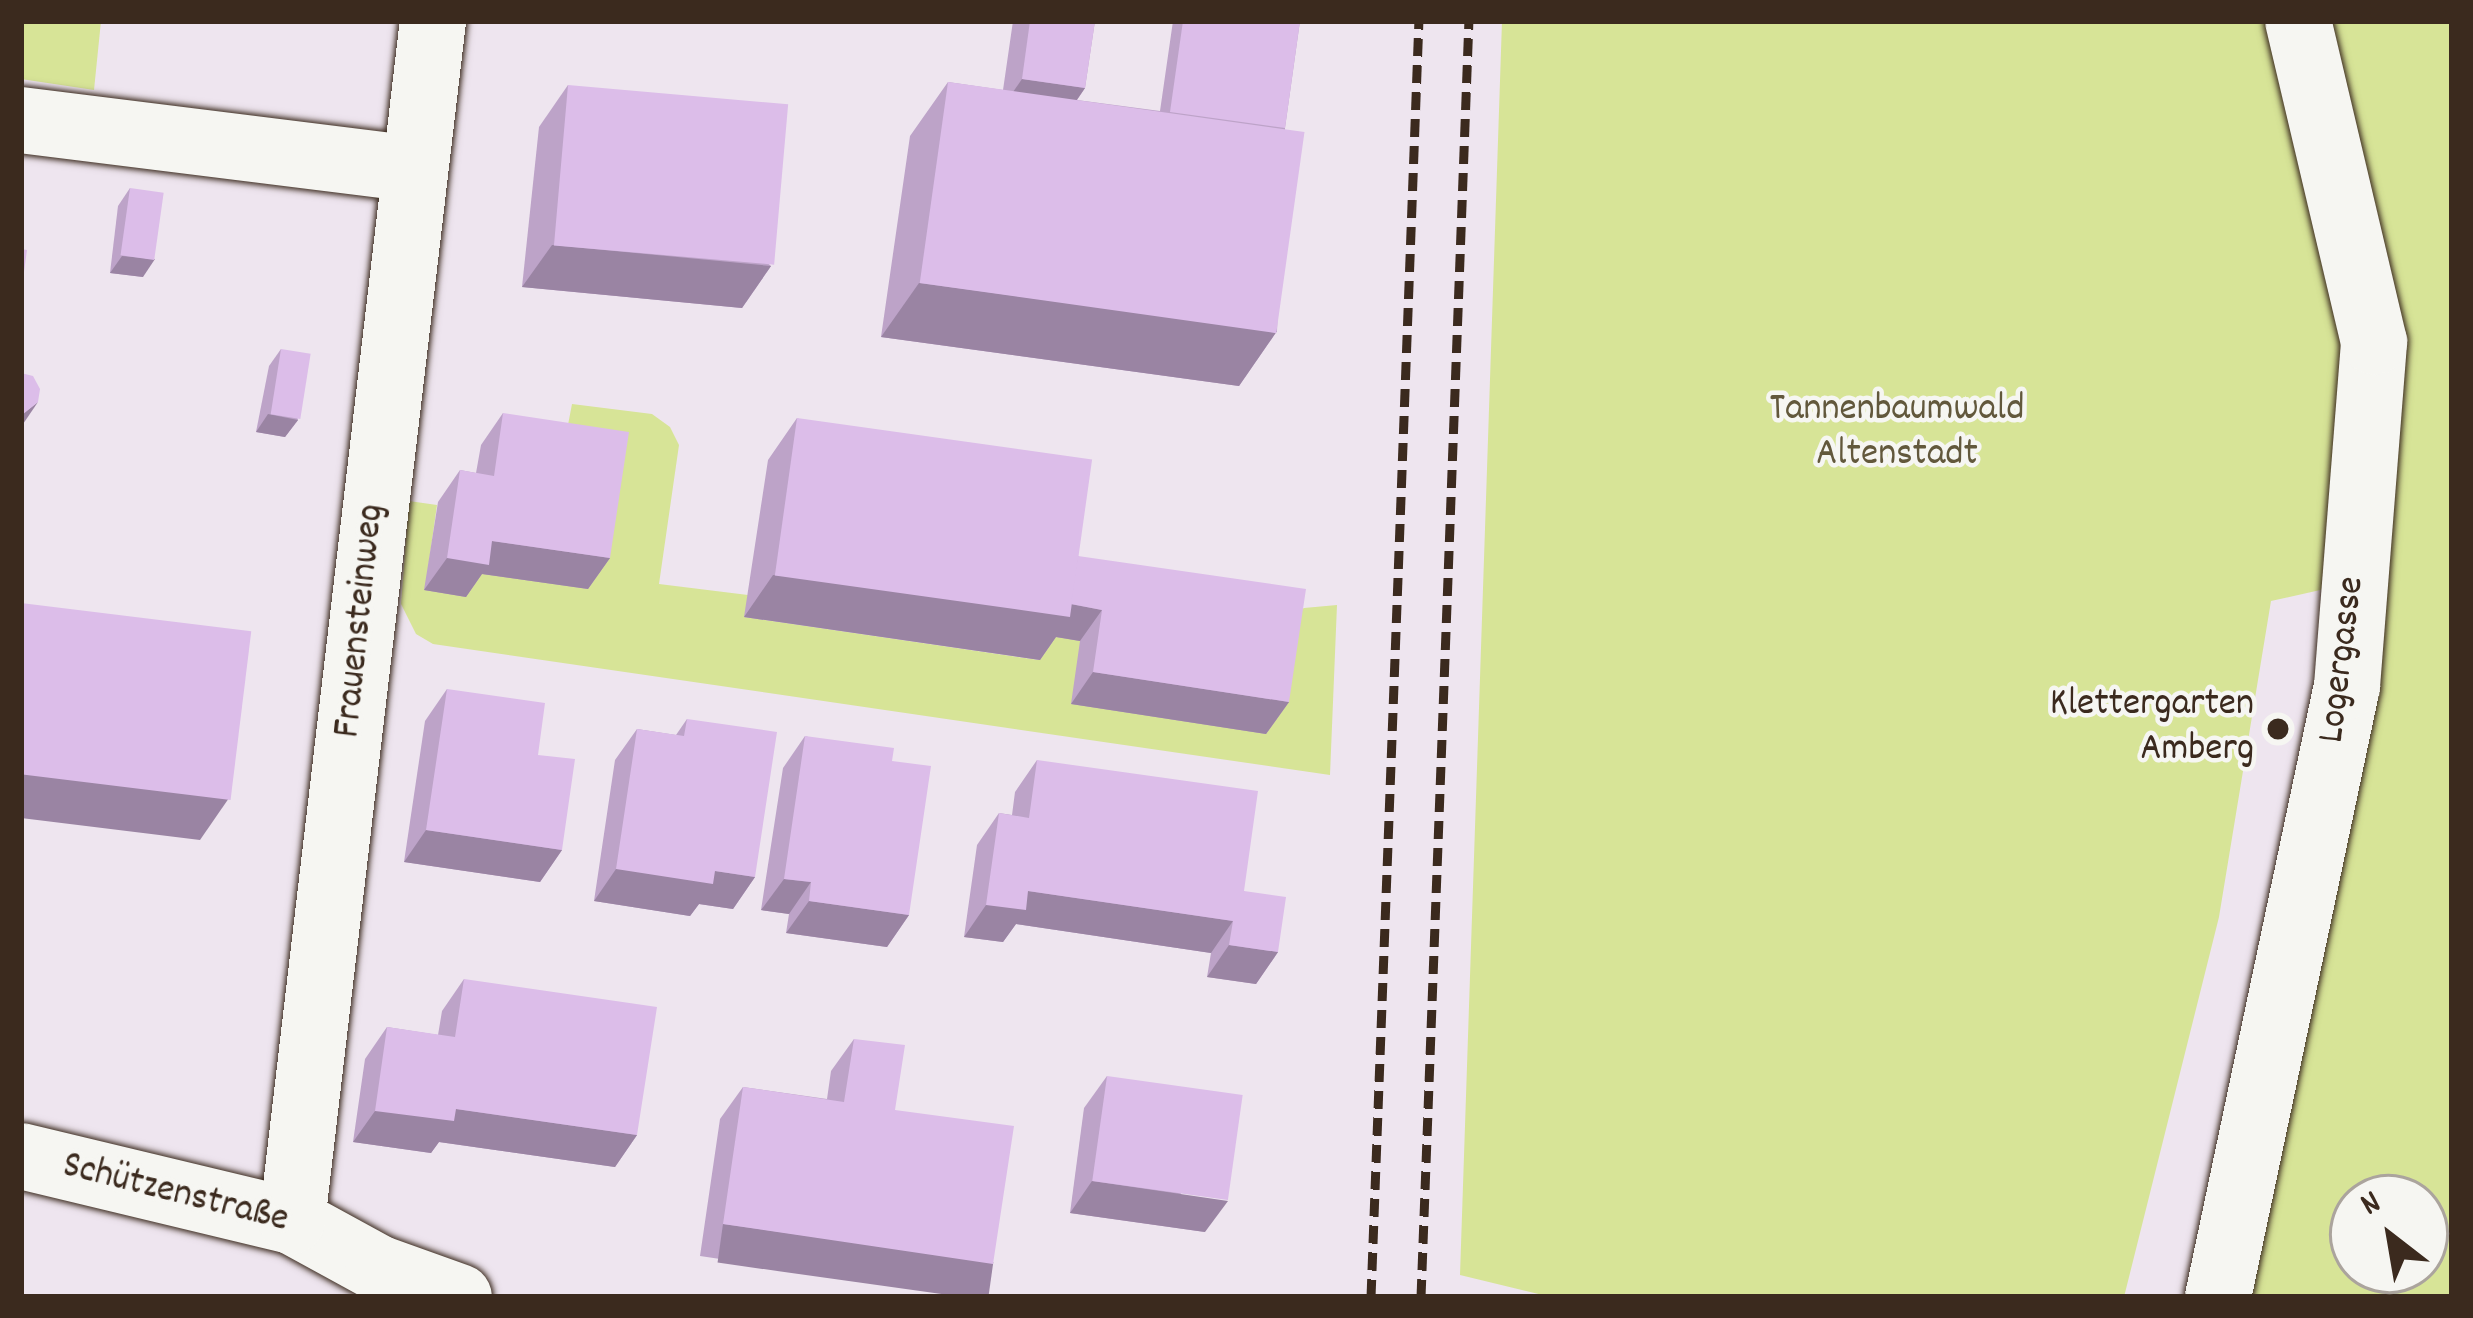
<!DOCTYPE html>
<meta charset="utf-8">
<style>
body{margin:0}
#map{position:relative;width:2473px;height:1318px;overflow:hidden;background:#eee5ef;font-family:Dekko,sans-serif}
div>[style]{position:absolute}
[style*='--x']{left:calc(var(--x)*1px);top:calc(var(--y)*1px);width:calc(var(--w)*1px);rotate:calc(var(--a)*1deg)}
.green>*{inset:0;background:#d7e497}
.roads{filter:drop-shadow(0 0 3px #3b2a1e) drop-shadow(0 0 3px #3b2a1e)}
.street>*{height:66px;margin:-33px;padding:0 33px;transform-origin:33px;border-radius:33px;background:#f6f6f2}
.rail>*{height:9px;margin-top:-4.5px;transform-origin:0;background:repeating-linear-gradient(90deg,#3b2a1e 0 18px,transparent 0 27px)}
.wall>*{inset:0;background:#bda3c8}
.shaded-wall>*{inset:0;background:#9a84a3;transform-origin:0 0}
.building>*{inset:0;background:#dcbde9;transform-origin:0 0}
.dots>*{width:33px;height:33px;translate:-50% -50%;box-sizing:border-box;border:6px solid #f6f6f2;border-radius:50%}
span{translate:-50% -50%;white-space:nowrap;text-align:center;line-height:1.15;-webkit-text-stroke:9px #f6f6f2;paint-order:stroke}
.park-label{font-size:39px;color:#62583c}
.street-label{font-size:39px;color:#3b2a1e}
.poi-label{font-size:39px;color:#3b2a1e}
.right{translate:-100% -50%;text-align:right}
.frame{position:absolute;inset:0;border:24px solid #3b2a1e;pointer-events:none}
.north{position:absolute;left:2329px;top:1174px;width:120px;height:120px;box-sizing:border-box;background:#f6f6f2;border:3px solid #aba49d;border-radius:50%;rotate:329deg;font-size:33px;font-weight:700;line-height:48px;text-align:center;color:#3b2a1e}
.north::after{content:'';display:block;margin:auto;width:42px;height:54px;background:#3b2a1e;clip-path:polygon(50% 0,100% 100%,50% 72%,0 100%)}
</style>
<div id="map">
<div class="green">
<div style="clip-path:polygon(21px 21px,101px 21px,94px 90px,21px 79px)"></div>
<div style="clip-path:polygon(1502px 21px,2274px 21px,2345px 362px,2338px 586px,2271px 601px,2219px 917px,2124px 1297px,1551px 1297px,1460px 1275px)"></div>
<div style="clip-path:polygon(evenodd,2298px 21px,2452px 21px,2452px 1297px,2218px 1297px,2374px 342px,2298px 21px,2353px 1198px,2425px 1198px,2425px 1270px,2353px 1270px,2353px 1198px)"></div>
<div style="clip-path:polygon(572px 404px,652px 414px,670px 427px,679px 445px,659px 584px,748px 595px,745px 617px,1039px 660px,1043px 635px,1283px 620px,1304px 608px,1337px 605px,1330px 775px,433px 644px,416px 634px,401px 604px,409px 501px,437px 505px,425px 590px,562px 456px)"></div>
</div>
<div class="roads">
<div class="street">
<div style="--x:21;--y:120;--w:394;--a:7.1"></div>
<div style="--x:21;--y:1156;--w:279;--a:13.5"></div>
<div style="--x:292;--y:1221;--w:98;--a:28.7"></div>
<div style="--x:378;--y:1268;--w:86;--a:19.7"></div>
<div style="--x:292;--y:1221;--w:1208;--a:-83.3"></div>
<div style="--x:2218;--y:1297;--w:624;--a:-78.08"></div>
<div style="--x:2347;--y:686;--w:345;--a:-85.5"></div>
<div style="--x:2374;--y:342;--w:330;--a:-103.3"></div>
</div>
</div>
<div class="rail">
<div style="--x:1371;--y:1297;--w:1277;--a:-87.85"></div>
<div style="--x:1421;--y:1297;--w:1277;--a:-87.85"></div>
</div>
<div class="wall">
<div style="clip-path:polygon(1013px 21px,1095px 21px,1085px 88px,1077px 100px,1160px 111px,1173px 21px,1300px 21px,1285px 128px,1277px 331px,1239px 386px,881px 337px,910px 136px,948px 82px,1003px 90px)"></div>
<div style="clip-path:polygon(568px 85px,771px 266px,742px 308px,522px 287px,539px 127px)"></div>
<div style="clip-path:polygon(130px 188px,143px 277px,110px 273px,118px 206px)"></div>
<div style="clip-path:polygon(281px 349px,298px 420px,285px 437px,256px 432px,269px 366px)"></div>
<div style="clip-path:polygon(503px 413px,610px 558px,588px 589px,482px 574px,466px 597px,424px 590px,438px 502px,460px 470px,476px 473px,481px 445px)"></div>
<div style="clip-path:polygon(797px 418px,1078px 556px,1289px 702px,1266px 734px,1071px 704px,1080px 641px,1056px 637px,1040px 660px,744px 617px,768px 460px)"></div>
<div style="clip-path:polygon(447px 689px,538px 755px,562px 850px,540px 882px,404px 862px,425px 721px)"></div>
<div style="clip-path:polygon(687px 719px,755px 877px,733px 909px,699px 904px,690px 916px,594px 901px,615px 760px,637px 729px,676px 735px)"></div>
<div style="clip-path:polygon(805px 736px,892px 761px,909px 915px,887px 947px,786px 933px,789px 914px,761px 910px,783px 768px)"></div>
<div style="clip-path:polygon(1037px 760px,1244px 891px,1278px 952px,1256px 984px,1207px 977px,1211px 953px,1016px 924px,1003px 942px,964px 937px,977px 845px,999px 813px,1012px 815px,1015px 792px)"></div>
<div style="clip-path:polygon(464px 979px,637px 1135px,615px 1167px,439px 1142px,431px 1153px,353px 1142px,365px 1059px,387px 1027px,438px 1035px,442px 1011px)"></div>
<div style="clip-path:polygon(854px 1039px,895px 1110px,993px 1264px,971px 1296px,700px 1256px,720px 1119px,743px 1087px,827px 1099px,831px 1071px)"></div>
<div style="clip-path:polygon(1107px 1076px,1205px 1232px,1070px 1213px,1084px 1108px)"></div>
</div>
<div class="shaded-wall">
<div style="clip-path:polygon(1022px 79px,1085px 88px,1063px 120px,1000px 111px)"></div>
<div style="clip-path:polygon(552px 245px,771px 266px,742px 308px,522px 287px)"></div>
<div style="clip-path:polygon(122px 256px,155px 259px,143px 277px,110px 273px)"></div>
<div style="clip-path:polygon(919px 283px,1277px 331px,1239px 386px,881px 337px)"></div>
<div style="clip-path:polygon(38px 402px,21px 427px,21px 415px)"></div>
<div style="clip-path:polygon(268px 414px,298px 420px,285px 437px,256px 432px)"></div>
<div style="clip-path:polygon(492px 541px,610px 558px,588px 589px,482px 574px,466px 597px,424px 590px,447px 558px)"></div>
<div style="clip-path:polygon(773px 575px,1065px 603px,1102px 610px,1080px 641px,1056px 637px,1040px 660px,744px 617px)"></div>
<div style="clip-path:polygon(1093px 672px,1289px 702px,1266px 734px,1071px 704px)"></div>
<div style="clip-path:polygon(21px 773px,229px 798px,200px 840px,21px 818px)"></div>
<div style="clip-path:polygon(426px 830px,562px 850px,540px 882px,404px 862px)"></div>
<div style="clip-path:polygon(616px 869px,715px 871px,755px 877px,733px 909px,699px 904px,690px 916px,594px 901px)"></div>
<div style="clip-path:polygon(784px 879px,811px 882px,789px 914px,761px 910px)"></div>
<div style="clip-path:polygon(1028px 891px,1233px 921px,1211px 953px,1016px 924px,1003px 942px,964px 937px,986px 905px)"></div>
<div style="clip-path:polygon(809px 901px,909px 915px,887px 947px,786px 933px)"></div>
<div style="clip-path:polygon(1229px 945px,1278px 952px,1256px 984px,1207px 977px)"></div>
<div style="clip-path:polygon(456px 1109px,637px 1135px,615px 1167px,439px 1142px,431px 1153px,353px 1142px,375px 1111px)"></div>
<div style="clip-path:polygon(1092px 1181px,1228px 1201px,1205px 1232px,1070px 1213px)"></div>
<div style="left:723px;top:1224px;width:273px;height:39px;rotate:8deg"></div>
</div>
<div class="building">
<div style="clip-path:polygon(1030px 21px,1095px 21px,1085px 88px,1022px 79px)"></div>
<div style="clip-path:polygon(1183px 21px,1300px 21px,1285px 128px,1170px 112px)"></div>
<div style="left:948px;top:82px;width:360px;height:203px;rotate:8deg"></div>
<div style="left:568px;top:85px;width:221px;height:161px;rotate:5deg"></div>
<div style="left:130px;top:188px;width:34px;height:68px;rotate:8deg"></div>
<div style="clip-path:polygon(21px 249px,27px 250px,21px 294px)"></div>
<div style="left:281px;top:349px;width:30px;height:66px;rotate:9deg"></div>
<div style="clip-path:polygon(21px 373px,33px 376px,40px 389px,38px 402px,22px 415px)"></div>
<div style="clip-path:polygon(503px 413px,629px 432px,610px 558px,492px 541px,489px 565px,447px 558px,460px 470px,494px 476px)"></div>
<div style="left:797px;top:418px;width:298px;height:159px;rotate:8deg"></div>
<div style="clip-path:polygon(1078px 556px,1306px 589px,1289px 702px,1093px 672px,1102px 610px,1071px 604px)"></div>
<div style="left:21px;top:603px;width:232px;height:170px;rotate:7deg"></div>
<div style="clip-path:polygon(447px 689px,545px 703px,538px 755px,575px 759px,562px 850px,426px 830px)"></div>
<div style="clip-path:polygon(687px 719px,777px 732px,755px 877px,715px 871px,713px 884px,616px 869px,637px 729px,684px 736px)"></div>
<div style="clip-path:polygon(805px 736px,894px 748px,892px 761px,931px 766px,909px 915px,809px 901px,811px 882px,784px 879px)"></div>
<div style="clip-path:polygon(1037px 760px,1258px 791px,1244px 891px,1286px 897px,1278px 952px,1229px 945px,1233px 921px,1028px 891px,1026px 910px,986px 905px,999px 813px,1029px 818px)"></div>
<div style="clip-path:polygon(464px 979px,657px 1007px,637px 1135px,456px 1109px,454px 1121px,375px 1111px,387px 1027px,455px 1037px)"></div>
<div style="clip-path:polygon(854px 1039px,905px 1045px,895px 1110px,1014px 1126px,993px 1264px,723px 1224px,743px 1087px,844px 1102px)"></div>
<div style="left:1107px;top:1076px;width:137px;height:106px;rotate:8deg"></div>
</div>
<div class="dots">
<div style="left:2278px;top:729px;background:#3b2a1e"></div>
</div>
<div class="park-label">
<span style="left:1897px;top:434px">Tannenbaumwald<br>Altenstadt</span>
</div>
<div class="street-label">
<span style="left:362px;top:621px;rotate:-84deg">Frauensteinweg</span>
<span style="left:2344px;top:660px;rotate:-83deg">Logergasse</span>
<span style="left:175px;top:1195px;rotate:14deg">Schützenstraße</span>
</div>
<div class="poi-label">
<span class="right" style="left:2254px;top:729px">Klettergarten<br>Amberg</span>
</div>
<div class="frame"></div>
<div class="north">N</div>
</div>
